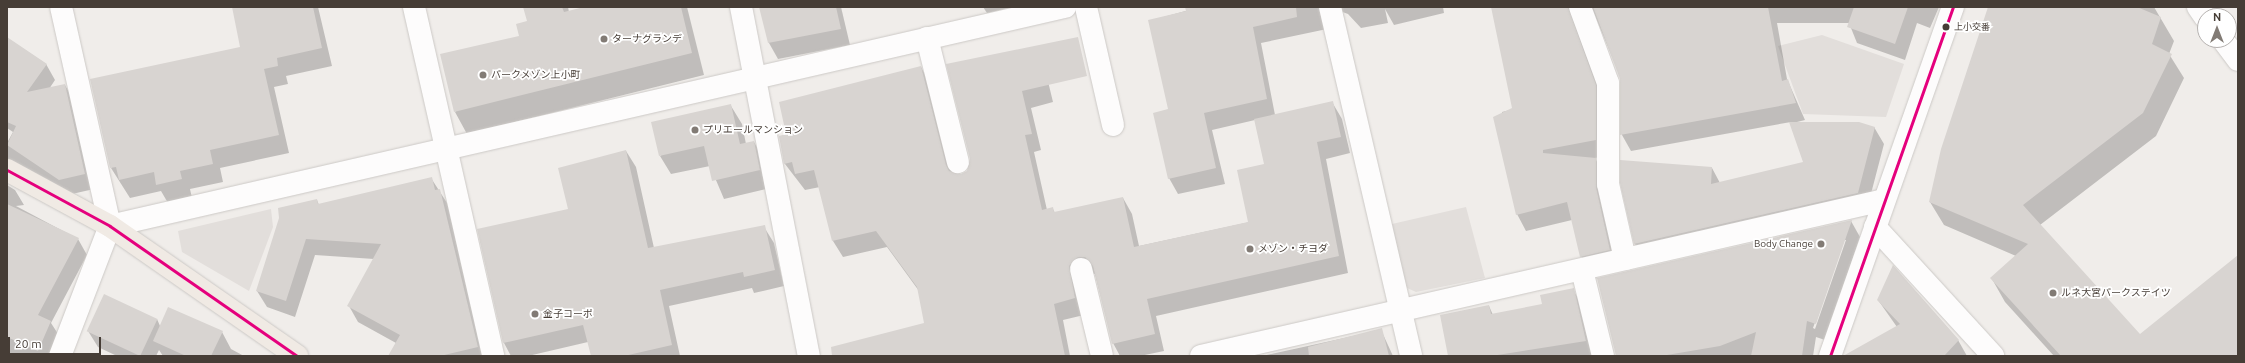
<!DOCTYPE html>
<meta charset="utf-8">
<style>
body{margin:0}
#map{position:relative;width:2245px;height:363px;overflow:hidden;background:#f0edea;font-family:Ubuntu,"Noto Sans JP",sans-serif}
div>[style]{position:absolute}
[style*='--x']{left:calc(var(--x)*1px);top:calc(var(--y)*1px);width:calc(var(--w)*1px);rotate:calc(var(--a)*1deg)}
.parking>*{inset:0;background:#e2dedb}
.shadow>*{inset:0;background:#0003}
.building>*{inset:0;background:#d8d4d1;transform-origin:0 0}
.roads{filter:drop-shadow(0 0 1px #ccc9c6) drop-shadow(0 0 1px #ccc9c6)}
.minor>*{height:22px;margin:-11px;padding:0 11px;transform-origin:11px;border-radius:11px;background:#fdfcfc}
.major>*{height:22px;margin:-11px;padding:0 11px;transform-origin:11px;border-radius:11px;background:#f0eae4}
.bus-1>*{height:3px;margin:-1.5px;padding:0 1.5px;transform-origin:1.5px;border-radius:1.5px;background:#e5007d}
.dots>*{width:11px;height:11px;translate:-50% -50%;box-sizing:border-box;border:2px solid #fff;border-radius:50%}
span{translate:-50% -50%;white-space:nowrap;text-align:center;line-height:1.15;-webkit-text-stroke:3.5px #fff;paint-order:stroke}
.bus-label{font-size:9px;color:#463d36}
.left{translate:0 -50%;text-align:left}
.poi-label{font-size:10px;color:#463d36}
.right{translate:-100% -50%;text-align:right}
.frame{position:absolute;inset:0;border:8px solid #463d36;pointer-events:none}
.north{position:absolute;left:2197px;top:8px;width:40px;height:40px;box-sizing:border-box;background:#fff;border:1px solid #b5b1af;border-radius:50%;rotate:0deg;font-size:11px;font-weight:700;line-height:16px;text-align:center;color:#463d36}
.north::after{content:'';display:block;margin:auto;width:14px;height:18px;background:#827b75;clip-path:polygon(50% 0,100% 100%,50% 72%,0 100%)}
.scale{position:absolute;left:8px;top:337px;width:93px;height:18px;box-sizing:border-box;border:2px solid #463d36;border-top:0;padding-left:5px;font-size:12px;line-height:14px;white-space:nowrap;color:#463d36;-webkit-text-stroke:3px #fff;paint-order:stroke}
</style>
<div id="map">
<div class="parking">
<div style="clip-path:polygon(1822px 35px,1904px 64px,1886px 117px,1803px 114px,1778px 46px)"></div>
<div style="clip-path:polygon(1466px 207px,1485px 278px,1416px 292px,1405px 287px,1392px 224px)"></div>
<div style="clip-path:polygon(271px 209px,273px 227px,249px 291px,182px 252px,178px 231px)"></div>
</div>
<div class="shadow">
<div style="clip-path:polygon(233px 7px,318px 7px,332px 66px,286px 76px,288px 84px,274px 87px,289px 153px,220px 168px,223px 182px,190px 189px,192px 198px,168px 203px,161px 191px,130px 198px,111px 168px,241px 47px)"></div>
<div style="clip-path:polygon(525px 7px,568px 7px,569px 12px,589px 7px,687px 7px,704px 75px,467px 134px,455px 112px,521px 37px,528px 22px)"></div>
<div style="clip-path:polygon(760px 7px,841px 7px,850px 45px,778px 59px,769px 43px)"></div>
<div style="clip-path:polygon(983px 7px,1013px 7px,987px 13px)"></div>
<div style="clip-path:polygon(1200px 7px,1443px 7px,1444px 13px,1394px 25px,1385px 9px,1388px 23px,1361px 28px,1348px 14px,1337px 10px,1327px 29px,1261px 43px,1275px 115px,1332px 102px,1342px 119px,1350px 153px,1326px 159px,1348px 273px,1156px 316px,1164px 351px,1140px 356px,1120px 356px,1113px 343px,1095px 274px,1087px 273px,1084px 315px,1063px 320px,1070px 356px,856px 356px,925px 324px,919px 291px,887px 247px,843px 257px,833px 241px,820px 187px,805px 190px,785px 164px,787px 135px,921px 67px,930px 84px,952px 173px,961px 175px,968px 171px,971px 159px,948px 64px,1044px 65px,1053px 102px,1031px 108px,1041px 150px,1034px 152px,1047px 210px,1053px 209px,1055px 213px,1123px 198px,1132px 214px,1139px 246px,1250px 222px,1265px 165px,1255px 120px,1212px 130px,1225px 184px,1178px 194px,1169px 178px,1170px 110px,1149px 21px)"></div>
<div style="clip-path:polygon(1492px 7px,1939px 7px,1930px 28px,1917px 23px,1905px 60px,1857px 43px,1849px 23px,1777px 23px,1787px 79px,1805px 120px,1793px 123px,1874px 127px,1884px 144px,1867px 209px,1645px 260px,1635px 244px,1622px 182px,1712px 168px,1720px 183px,1804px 163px,1791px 122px,1631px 151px,1622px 135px,1621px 78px,1593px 11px,1604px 103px,1604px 156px,1595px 158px,1604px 175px,1619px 266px,1591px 273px,1581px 256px,1572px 220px,1526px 231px,1517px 214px,1502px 115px,1502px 112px,1514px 109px)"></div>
<div style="clip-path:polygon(1989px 7px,2154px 7px,2174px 41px,2169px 54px,2184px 78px,2156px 136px,2040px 225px,2140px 336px,2238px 257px,2238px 356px,2054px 356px,2005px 302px,1992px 279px,2016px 256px,1944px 225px,1930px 202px)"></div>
<div style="clip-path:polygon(7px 38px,46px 64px,55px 80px,49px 89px,65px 85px,74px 101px,94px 189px,63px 196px,7px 177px,7px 143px,13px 132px,7px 128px)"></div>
<div style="clip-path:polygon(731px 106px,742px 124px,746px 144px,754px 142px,765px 161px,770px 188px,724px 199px,710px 166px,671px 174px,660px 156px)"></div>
<div style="clip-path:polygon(626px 151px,636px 167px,654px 248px,764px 227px,774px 243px,784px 286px,754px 293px,752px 288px,669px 306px,680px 356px,592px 356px,588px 342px,528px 356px,511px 356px,504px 343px,478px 230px,570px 210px)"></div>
<div style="clip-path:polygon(431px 178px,449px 206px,485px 356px,389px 356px,396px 343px,358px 322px,349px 306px,374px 259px,315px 255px,295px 317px,267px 307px,257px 291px,317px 200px,319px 205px)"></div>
<div style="clip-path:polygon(7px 185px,15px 190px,24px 205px,16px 206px,78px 239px,87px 255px,51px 323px,60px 337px,51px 356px,7px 356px)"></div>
<div style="clip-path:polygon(evenodd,1851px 221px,1860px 237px,1825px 340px,1816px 337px,1813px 356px,1617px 356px,1851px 221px,1844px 240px,1846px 240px,1815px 329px,1813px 328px,1844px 240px)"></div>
<div style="clip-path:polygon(1573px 290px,1584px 308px,1596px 356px,1449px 356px,1489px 306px,1493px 315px,1543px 305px)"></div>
<div style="clip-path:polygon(1878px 300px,1958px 340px,1967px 356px,1866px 356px,1897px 327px)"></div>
<div style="clip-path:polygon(157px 319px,160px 326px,222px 332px,231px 349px,244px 356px,163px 356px,159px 350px,156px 356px,117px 356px,98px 347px,88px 331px)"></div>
<div style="clip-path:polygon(1381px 330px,1393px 356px,1262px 356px)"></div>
</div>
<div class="building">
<div style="clip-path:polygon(232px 7px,313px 7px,322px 48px,277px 58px,278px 66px,264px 69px,279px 135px,210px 150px,213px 164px,180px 171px,182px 179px,156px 185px,154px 172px,119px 180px,116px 167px,110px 168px,90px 79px,240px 47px)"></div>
<div style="clip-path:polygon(523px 7px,562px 7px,564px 12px,584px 7px,681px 7px,692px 53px,454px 112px,440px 54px,519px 36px,516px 24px,527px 21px)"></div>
<div style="clip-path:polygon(759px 7px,836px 7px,841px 29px,768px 43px)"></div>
<div style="clip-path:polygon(1185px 7px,1296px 7px,1297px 17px,1253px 27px,1267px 99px,1204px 113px,1216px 168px,1168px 179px,1153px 113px,1168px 109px,1148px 20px,1186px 11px)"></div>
<div style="clip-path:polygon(1491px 7px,1568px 7px,1596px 85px,1596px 140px,1543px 150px,1543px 153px,1596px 158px,1596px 187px,1610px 250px,1580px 257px,1567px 202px,1516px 215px,1493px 117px,1512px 108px)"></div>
<div style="clip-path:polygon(1593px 7px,1768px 7px,1782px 81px,1788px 79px,1796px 103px,1620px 135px,1620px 79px)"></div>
<div style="clip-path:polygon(1854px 7px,1908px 7px,1895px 44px,1847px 27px)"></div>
<div style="clip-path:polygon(1988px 7px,2137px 7px,2161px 17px,2152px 44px,2172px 54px,2143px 113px,2023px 205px,2140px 334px,2238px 255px,2238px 356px,2061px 356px,1990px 278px,2028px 244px,1929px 202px,1941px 149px)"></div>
<div style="clip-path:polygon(7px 37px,47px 64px,27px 92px,65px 84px,85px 174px,59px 180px,7px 145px,16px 126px,7px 122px)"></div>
<div style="clip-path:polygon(1078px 37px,1087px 76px,1022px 91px,1032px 134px,1025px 135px,1042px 210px,1053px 207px,1054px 212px,1123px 197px,1134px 247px,1248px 222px,1237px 170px,1264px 164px,1254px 119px,1333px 101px,1341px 137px,1317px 142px,1339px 256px,1147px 299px,1155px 334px,1112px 344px,1093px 266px,1085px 257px,1078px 257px,1069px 266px,1075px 298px,1054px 304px,1065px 356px,832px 356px,831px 347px,924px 323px,917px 287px,876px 231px,832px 241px,814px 170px,795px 174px,792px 162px,784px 164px,779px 136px,786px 134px,779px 102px,921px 66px,946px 165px,949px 171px,961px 174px,967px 171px,970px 159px,946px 64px)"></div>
<div style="clip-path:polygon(731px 104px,740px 144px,754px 141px,760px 170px,712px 181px,704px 146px,659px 156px,651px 122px)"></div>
<div style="clip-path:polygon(1789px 122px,1859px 122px,1875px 127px,1858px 193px,1634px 244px,1620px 183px,1620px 160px,1712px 167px,1711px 184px,1803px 162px)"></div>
<div style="clip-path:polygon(626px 150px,648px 248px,765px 225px,775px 270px,744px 277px,743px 272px,660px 290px,672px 345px,624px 356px,591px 356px,583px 325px,503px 343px,477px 229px,568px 209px,558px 168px)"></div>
<div style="clip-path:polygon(432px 177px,435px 190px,440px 189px,478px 347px,440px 356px,388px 356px,400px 335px,347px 306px,381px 244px,306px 239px,286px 301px,256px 291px,279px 218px,278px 208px,317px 199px,318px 204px)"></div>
<div style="clip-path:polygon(7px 204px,79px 238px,38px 315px,51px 321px,38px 351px,7px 337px)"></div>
<div style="clip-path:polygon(1852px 220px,1816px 324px,1807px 321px,1802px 356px,1751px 356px,1756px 332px,1720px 346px,1661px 356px,1616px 356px,1597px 278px)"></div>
<div style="clip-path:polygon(1893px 265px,1959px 340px,1944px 356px,1843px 356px,1900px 324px,1877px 300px)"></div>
<div style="clip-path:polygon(1574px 288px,1586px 341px,1491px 356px,1448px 356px,1440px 315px,1489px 305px,1491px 314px,1542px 304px,1540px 295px)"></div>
<div style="left:104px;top:294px;width:59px;height:41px;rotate:25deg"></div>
<div style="clip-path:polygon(168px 307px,223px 331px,211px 356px,186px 356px,153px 341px)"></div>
<div style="clip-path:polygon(1382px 328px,1389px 356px,1309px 356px,1308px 347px)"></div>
</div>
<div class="roads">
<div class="minor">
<div style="--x:414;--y:7;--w:358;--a:77.2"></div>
<div style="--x:741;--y:7;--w:356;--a:79"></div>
<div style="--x:1086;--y:7;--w:121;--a:77.1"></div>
<div style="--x:1330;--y:7;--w:358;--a:76.9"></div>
<div style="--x:1580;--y:7;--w:81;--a:69.8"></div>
<div style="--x:1608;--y:83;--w:101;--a:90"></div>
<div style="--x:1608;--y:184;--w:77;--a:77.2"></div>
<div style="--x:2198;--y:7;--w:12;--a:55"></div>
<div style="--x:927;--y:38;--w:128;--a:76"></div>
<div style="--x:2223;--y:40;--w:25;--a:53"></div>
<div style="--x:110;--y:226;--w:980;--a:-12.92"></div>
<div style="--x:1875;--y:227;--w:175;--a:47.5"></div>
<div style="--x:1081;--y:269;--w:89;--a:76.4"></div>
<div style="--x:1582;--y:270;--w:89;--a:76.3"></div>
<div style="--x:60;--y:356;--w:139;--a:-69"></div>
<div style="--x:110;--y:226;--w:224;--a:-102.6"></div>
<div style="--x:1201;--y:356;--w:701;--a:-12.87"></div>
<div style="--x:1830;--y:356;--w:370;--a:-70.6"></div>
</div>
<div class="major">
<div style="--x:7;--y:170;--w:117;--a:28.5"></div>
<div style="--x:110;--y:226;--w:228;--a:34.8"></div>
</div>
</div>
<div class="bus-1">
<div style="--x:7;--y:170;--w:117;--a:28.5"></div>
<div style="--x:110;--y:226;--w:228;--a:34.8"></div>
<div style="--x:1830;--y:356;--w:370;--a:-70.6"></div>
</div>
<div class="dots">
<div style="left:1946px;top:27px;background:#463d36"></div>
<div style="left:604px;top:39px;background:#827b75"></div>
<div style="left:483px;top:75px;background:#827b75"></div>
<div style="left:695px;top:130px;background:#827b75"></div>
<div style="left:1821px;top:244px;background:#827b75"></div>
<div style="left:1250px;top:249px;background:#827b75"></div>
<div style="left:2053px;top:293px;background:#827b75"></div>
<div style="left:535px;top:314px;background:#827b75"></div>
</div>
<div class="bus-label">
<span class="left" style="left:1954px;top:27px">上小交番</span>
</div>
<div class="poi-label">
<span class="left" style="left:612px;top:39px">ターナグランデ</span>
<span class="left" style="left:491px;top:75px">パークメゾン上小町</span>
<span class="left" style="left:703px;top:130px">プリエールマンション</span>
<span class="right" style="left:1813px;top:244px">Body Change</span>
<span class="left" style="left:1258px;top:249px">メゾン・チヨダ</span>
<span class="left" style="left:2061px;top:293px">ルネ大宮パークステイツ</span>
<span class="left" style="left:543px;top:314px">金子コーポ</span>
</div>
<div class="frame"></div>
<div class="north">N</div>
<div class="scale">20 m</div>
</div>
